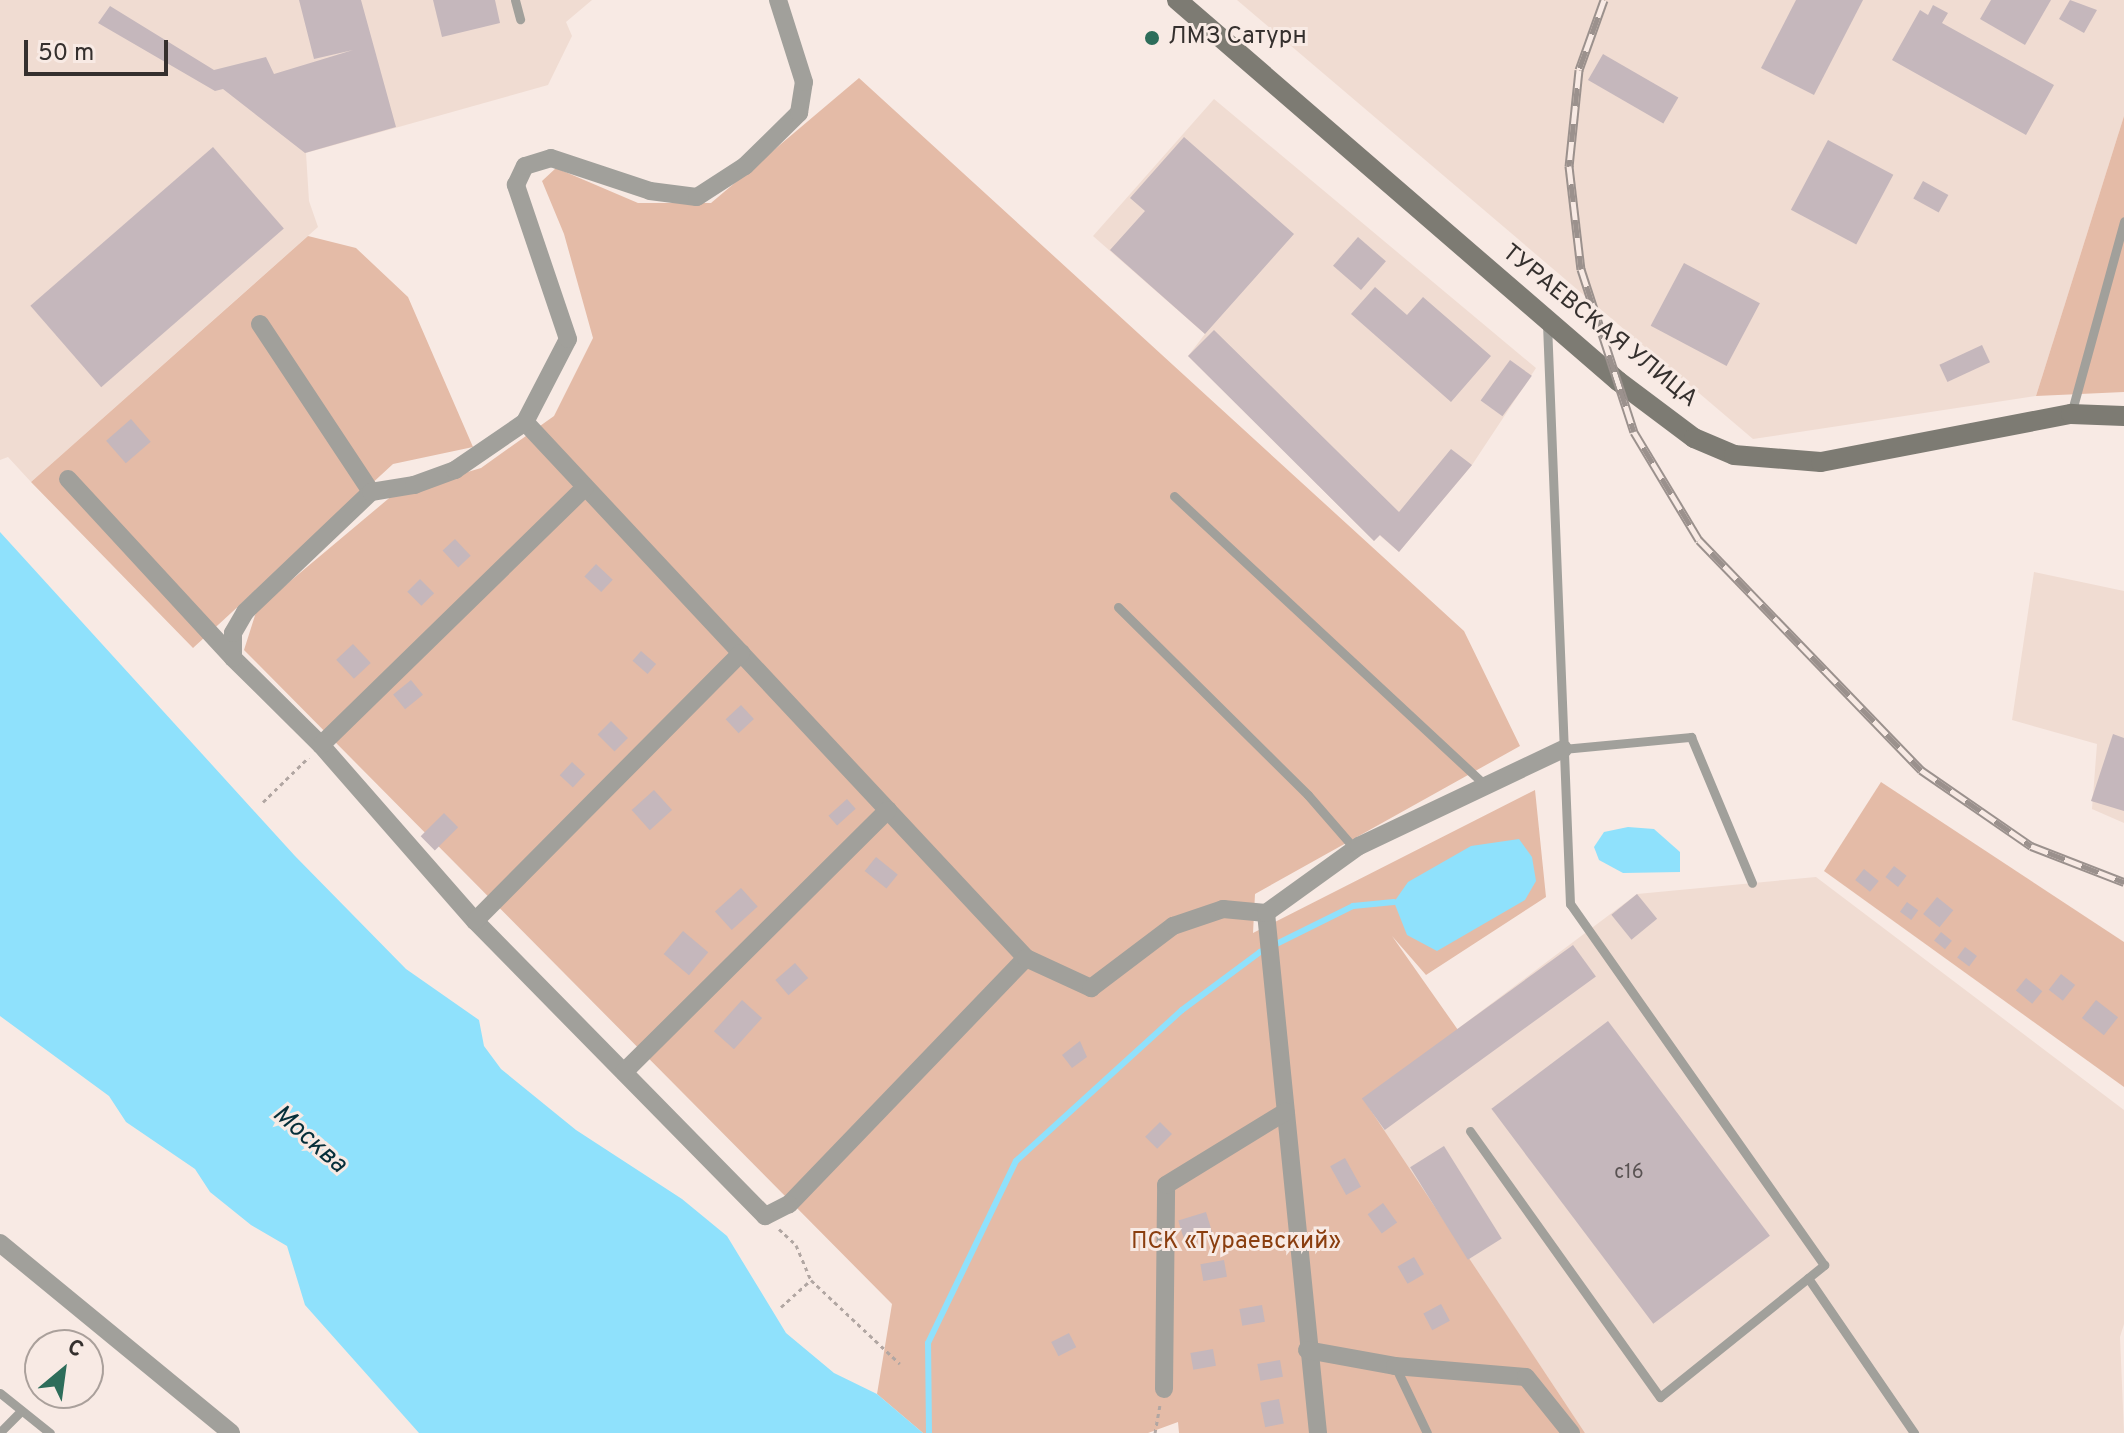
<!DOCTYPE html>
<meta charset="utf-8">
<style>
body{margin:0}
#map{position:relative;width:2124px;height:1433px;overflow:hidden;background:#f8eae4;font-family:Overpass,sans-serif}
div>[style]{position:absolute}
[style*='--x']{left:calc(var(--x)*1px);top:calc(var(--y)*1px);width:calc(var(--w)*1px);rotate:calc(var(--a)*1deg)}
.built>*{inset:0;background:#f0dcd2}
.green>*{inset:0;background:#e4bba7}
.water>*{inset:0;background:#8fe1fc}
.stream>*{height:6px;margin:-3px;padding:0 3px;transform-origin:3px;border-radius:3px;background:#8fe1fc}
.building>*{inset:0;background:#c5b7bc;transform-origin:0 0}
.path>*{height:3px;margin-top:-1.5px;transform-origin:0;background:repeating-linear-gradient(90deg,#b1a6a2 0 4px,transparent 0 8px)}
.lane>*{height:9px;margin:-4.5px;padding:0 4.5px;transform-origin:4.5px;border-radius:4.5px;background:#a1a09b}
.street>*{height:18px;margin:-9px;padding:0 9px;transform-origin:9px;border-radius:9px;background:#a1a09b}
.secondary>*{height:20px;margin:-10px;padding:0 10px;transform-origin:10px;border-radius:10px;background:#7d7b73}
.rail>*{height:9px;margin-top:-4.5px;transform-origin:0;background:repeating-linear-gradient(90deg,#f8eae4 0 18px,#9b918d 0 36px);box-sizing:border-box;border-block:2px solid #9b918d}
.dots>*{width:22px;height:22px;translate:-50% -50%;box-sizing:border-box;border:4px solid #f8eae4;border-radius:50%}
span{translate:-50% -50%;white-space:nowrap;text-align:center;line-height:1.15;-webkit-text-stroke:6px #f8eae4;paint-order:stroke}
.number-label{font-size:20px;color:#595252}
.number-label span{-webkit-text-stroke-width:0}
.poi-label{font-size:24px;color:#35302e}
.left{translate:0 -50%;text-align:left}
.street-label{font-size:24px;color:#35302e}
.park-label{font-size:24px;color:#8a3e0f}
.water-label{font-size:26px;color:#052e39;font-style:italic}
.north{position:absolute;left:24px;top:1329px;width:80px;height:80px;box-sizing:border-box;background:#f8eae4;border:2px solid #aaa09b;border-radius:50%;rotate:29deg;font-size:22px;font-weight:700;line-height:32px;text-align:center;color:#35302e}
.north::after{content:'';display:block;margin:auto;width:28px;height:36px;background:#2d6d5a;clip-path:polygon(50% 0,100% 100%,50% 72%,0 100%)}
.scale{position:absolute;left:24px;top:40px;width:144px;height:36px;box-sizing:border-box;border:4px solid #35302e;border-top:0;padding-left:10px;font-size:24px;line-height:28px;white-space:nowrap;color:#35302e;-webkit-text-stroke:6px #f8eae4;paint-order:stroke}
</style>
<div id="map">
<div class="built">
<div style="clip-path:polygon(0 0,592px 0,566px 22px,572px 36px,548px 85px,306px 153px,309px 201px,318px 227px,31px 482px,8px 457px,0 460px)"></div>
<div style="clip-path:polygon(1237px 0,2124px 0,2124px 116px,2036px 396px,1753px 439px)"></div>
<div style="clip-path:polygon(1214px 99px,1536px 368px,1472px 465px,1399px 552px,1379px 535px,1374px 541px,1188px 356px,1205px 334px,1093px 236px)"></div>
<div style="clip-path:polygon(2034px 572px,2124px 591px,2124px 823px,2092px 809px,2097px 744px,2012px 720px)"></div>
<div style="clip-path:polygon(1816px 877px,2124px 1110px,2124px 1324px,2120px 1337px,2124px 1433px,1585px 1433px,1363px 1100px,1637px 894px)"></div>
</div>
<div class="green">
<div style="clip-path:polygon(859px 78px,1464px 631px,1520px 746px,1255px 894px,1253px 933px,1535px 790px,1546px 897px,1426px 975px,1392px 936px,1458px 1030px,1364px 1100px,1585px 1433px,1179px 1433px,1178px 1422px,1148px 1433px,923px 1433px,877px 1394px,892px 1304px,244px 650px,257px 609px,394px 494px,481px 468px,554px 416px,593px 338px,564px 234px,542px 181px,556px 168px,638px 203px,711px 203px)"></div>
<div style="clip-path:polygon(2124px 116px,2124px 392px,2036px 396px)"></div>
<div style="clip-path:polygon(308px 236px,356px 248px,408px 297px,473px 447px,393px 464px,193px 648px,31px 482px)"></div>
<div style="clip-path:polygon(1881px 782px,2124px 942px,2124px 1087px,1824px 871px)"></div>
</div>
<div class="water">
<div style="clip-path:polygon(0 532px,295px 856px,406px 969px,479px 1020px,484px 1046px,501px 1069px,576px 1130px,682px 1199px,727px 1236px,786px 1333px,834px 1373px,877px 1394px,923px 1433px,419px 1433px,305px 1305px,287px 1246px,251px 1225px,210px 1192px,195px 1169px,126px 1122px,109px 1096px,0 1016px)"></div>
<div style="clip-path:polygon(1628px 827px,1654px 829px,1680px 852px,1680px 872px,1623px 873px,1599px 860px,1594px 847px,1604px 832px)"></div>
<div style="clip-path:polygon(1519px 839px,1532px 857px,1536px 881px,1525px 900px,1437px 951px,1407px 935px,1394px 902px,1408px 882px,1471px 846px)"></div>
</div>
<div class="stream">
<div style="--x:929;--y:1433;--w:90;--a:-90.6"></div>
<div style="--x:928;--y:1343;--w:202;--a:-64.2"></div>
<div style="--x:1016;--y:1161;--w:224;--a:-42.3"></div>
<div style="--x:1182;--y:1010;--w:97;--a:-36.6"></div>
<div style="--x:1260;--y:952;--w:104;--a:-26.3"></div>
<div style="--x:1353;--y:906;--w:41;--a:-5.6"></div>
</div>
<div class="building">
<div style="clip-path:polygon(299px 0,361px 0,396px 127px,305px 153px,223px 89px,215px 91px,98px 23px,110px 6px,214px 70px,266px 57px,274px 74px,353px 50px,314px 59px)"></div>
<div style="clip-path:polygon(433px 0,495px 0,500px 23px,442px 37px)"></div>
<div style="clip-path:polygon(1796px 0,1863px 0,1814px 95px,1761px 68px)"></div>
<div style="clip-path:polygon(1991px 0,2051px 0,2025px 45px,1980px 19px)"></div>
<div style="clip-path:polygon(2070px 0,2097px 10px,2084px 33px,2059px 19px)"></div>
<div style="clip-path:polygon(1933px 5px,1948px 13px,1942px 23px,2054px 85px,2026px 135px,1892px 60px,1920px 10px,1928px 15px)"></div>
<div style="left:1603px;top:54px;width:87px;height:30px;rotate:30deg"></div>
<div style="clip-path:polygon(1184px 137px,1294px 234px,1205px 334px,1110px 250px,1145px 211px,1130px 198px)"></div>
<div style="left:1828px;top:140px;width:74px;height:79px;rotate:28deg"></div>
<div style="left:213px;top:147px;width:108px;height:242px;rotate:49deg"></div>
<div style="left:1923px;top:181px;width:29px;height:20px;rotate:29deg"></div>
<div style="left:1358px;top:237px;width:37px;height:38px;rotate:41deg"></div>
<div style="left:1684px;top:263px;width:86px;height:71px;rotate:28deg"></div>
<div style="clip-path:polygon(1375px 287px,1407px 315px,1423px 297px,1491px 356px,1451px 402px,1351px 314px)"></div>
<div style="clip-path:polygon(1214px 330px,1399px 512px,1451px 449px,1472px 465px,1399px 552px,1380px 535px,1374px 541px,1188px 356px)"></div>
<div style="left:1982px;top:345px;width:19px;height:47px;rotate:65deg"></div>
<div style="left:1510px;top:360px;width:27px;height:50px;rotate:36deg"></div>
<div style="left:131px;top:419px;width:30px;height:33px;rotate:49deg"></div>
<div style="left:455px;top:539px;width:23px;height:17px;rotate:47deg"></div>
<div style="left:596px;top:564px;width:23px;height:17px;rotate:43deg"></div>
<div style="left:420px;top:579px;width:20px;height:18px;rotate:45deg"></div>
<div style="left:353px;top:644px;width:26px;height:23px;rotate:47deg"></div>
<div style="left:641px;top:651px;width:20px;height:13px;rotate:41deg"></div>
<div style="left:411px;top:680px;width:19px;height:23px;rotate:51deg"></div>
<div style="left:741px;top:705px;width:19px;height:21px;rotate:47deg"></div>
<div style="left:611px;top:721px;width:24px;height:19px;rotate:45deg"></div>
<div style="clip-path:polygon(2113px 734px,2124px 738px,2124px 811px,2091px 801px)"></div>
<div style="left:572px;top:762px;width:18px;height:18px;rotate:43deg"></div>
<div style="left:654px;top:790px;width:27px;height:30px;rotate:48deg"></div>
<div style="left:847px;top:799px;width:13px;height:25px;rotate:48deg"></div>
<div style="left:444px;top:813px;width:20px;height:33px;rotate:45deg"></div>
<div style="left:876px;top:857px;width:28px;height:18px;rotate:39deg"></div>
<div style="left:1894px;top:866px;width:16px;height:14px;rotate:38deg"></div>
<div style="left:1864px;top:869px;width:19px;height:14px;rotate:39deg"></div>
<div style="left:741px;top:888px;width:25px;height:35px;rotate:48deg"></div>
<div style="left:1637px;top:894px;width:32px;height:33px;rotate:51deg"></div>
<div style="left:1937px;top:897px;width:21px;height:22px;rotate:39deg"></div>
<div style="left:1907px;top:902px;width:14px;height:12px;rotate:36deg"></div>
<div style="left:683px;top:931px;width:33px;height:30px;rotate:40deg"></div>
<div style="left:1941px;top:932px;width:14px;height:11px;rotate:39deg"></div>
<div style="left:1573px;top:945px;width:39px;height:261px;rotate:54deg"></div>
<div style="left:1965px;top:947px;width:15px;height:13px;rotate:37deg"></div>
<div style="left:795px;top:963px;width:20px;height:26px;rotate:49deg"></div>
<div style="left:2061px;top:974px;width:18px;height:20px;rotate:38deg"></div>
<div style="left:2026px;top:978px;width:21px;height:16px;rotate:39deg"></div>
<div style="left:742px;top:1000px;width:27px;height:42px;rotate:42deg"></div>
<div style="left:2096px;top:1000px;width:28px;height:23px;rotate:38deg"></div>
<div style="left:1608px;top:1021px;width:269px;height:146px;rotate:53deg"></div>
<div style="clip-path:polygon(1080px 1041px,1087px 1057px,1072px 1068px,1062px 1055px)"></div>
<div style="left:1160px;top:1122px;width:17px;height:21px;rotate:45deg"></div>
<div style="left:1444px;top:1146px;width:109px;height:40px;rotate:58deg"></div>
<div style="left:1345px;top:1158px;width:33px;height:17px;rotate:61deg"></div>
<div style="left:1383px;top:1203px;width:24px;height:19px;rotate:54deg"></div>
<div style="left:1206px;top:1212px;width:24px;height:29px;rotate:73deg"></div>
<div style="left:1414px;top:1257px;width:20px;height:19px;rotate:60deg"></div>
<div style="left:1224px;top:1260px;width:17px;height:24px;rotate:80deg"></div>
<div style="left:1441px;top:1304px;width:19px;height:20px;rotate:62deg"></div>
<div style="left:1262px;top:1305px;width:17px;height:23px;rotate:80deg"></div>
<div style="left:1069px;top:1333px;width:16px;height:20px;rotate:63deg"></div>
<div style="left:1213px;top:1349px;width:17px;height:23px;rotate:80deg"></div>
<div style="left:1280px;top:1360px;width:17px;height:23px;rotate:80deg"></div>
<div style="left:1279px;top:1399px;width:25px;height:19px;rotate:79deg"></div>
</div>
<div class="path">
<div style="--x:263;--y:802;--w:64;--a:-44.4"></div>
<div style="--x:779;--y:1229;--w:23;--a:43"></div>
<div style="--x:796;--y:1245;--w:38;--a:67"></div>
<div style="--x:811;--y:1280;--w:122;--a:43.3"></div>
<div style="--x:781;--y:1307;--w:40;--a:-42"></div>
<div style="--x:1155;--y:1433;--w:28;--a:-80"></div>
</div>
<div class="lane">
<div style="--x:515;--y:0;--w:20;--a:75"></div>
<div style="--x:2071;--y:414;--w:200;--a:-74.6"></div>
<div style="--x:1174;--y:496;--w:425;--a:42.9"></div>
<div style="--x:1118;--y:607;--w:267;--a:44.7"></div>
<div style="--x:1308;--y:795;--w:72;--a:49"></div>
<div style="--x:1563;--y:749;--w:129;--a:-5.4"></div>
<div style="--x:1691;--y:737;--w:158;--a:67.3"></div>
<div style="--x:1470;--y:1131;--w:327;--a:54.5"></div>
<div style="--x:1660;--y:1397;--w:211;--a:-38.8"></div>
<div style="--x:1824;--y:1265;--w:441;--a:-125.1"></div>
<div style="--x:1570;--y:904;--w:580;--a:-92.27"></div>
<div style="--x:1808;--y:1278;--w:188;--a:55.6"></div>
<div style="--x:1395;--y:1366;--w:74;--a:64.5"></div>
<div style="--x:0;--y:1393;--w:64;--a:38.7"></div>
<div style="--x:0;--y:1432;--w:30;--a:-45"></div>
</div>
<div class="street">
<div style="--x:260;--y:324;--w:201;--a:56.5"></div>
<div style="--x:525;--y:422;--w:734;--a:46.93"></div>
<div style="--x:1026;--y:958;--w:342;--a:133.9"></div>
<div style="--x:789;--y:1204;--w:27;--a:153"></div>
<div style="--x:765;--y:1216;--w:414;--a:-134.5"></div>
<div style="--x:475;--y:921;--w:234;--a:-131.2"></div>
<div style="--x:321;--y:745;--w:124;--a:-135.3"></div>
<div style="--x:233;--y:658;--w:25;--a:-90"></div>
<div style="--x:233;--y:633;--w:24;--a:-60"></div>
<div style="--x:245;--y:612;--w:174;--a:-43.6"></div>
<div style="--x:371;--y:492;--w:44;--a:-9.2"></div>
<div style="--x:414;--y:485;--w:44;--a:-20.1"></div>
<div style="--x:455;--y:470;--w:85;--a:-34.4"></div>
<div style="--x:525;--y:422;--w:93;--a:-62.6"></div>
<div style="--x:568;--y:339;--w:163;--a:-108.7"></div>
<div style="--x:516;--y:185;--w:21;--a:-65"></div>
<div style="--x:525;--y:166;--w:27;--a:-17"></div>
<div style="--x:551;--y:158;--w:104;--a:18.4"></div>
<div style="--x:650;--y:191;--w:47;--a:7.3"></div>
<div style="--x:697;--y:197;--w:57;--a:-32.9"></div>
<div style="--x:745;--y:166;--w:76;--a:-44.5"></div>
<div style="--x:799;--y:113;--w:31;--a:-81"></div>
<div style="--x:804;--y:82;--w:86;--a:-107.6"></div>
<div style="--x:68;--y:479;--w:243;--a:47.3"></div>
<div style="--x:321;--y:745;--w:369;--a:-44.3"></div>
<div style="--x:1266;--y:913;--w:523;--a:84.29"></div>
<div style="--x:475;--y:921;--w:378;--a:-45.2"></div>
<div style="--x:1026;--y:958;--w:72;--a:24.8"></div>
<div style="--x:1091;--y:988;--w:103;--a:-37.1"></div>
<div style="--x:1173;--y:926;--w:53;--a:-18.8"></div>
<div style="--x:1223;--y:909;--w:43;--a:5.3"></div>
<div style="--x:1266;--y:913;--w:115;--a:-35.8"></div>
<div style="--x:1359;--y:846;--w:226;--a:-25.4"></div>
<div style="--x:624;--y:1072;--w:372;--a:-44.8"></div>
<div style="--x:0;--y:1243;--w:299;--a:39.4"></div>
<div style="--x:1307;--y:1350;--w:89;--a:10.3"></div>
<div style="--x:1395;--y:1366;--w:131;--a:4.8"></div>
<div style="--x:1526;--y:1377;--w:72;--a:51.2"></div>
<div style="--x:1164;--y:1389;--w:204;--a:-89.4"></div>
<div style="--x:1166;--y:1185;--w:140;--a:-31.5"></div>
</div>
<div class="secondary">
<div style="--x:1177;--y:0;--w:583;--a:40.83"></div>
<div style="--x:1618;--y:381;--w:95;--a:36.9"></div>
<div style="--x:1694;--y:438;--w:43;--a:23"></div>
<div style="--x:1734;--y:455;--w:87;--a:4.6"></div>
<div style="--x:1821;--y:462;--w:255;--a:-10.9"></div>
<div style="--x:2071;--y:414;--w:53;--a:2.2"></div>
</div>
<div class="rail">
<div style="--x:1604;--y:0;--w:74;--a:109.7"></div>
<div style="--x:1579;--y:70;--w:97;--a:95.9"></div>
<div style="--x:1569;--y:166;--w:104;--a:83.4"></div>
<div style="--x:1581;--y:269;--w:171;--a:72"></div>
<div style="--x:1634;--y:432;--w:126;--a:59"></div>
<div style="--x:1699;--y:540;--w:320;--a:46"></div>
<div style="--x:1921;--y:770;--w:134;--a:34.6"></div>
<div style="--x:2031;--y:846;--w:100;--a:21.2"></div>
</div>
<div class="dots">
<div style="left:1152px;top:38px;background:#2d6d5a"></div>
</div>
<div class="number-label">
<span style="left:1629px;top:1173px">с16</span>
</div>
<div class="poi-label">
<span class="left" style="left:1168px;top:38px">ЛМЗ Сатурн</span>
</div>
<div class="street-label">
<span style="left:1599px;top:327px;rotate:39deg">ТУРАЕВСКАЯ УЛИЦА</span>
</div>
<div class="park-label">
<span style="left:1236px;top:1243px">ПСК «Тураевский»</span>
</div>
<div class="water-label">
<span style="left:309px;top:1140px;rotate:41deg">Москва</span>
</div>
<div class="north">С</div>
<div class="scale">50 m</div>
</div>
